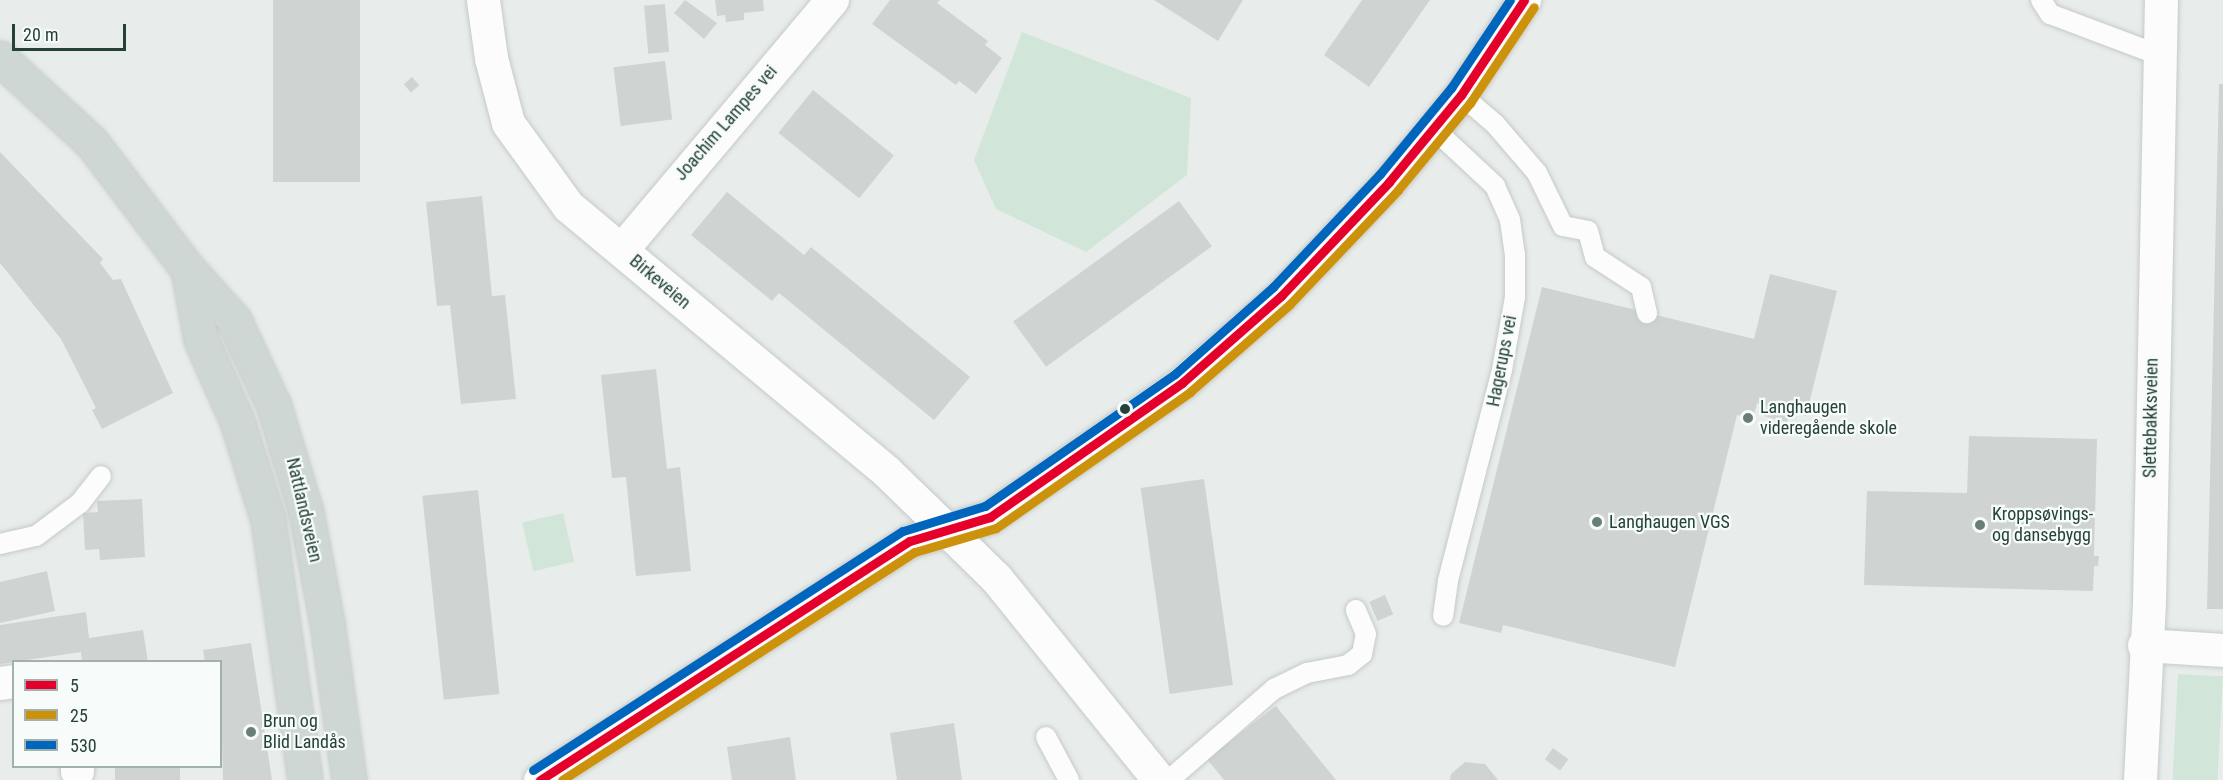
<!DOCTYPE html>
<meta charset="utf-8">
<style>
body{margin:0}
#map{position:relative;width:2223px;height:780px;overflow:hidden;background:#e8edeb;font-family:"Roboto Condensed",sans-serif}
div>[style]{position:absolute}
[style*='--x']{left:calc(var(--x)*1px);top:calc(var(--y)*1px);width:calc(var(--w)*1px);rotate:calc(var(--a)*1deg)}
.green>*{inset:0;background:#d1e6d8;transform-origin:0 0}
.building>*{inset:0;background:#cfd4d2;transform-origin:0 0}
.roads{filter:drop-shadow(0 0 2px #c5cac8) drop-shadow(0 0 2px #c5cac8)}
.lane>*{height:20px;margin:-10px;padding:0 10px;transform-origin:10px;border-radius:10px;background:#fcfcfc}
.street>*{height:33px;margin:-16.5px;padding:0 16.5px;transform-origin:16.5px;border-radius:16.5px;background:#fcfcfc}
.secondary>*{height:33px;margin:-16.5px;padding:0 16.5px;transform-origin:16.5px;border-radius:16.5px;background:#fcfcfc}
.primary>*{height:33px;margin:-16.5px;padding:0 16.5px;transform-origin:16.5px;border-radius:16.5px;background:#cfd7d5}
.bus-1>*{height:9px;margin:-4.5px;padding:0 4.5px;transform-origin:4.5px;border-radius:4.5px;background:#e4002b}
.bus-2>*{height:9px;margin:-4.5px;padding:0 4.5px;transform-origin:4.5px;border-radius:4.5px;background:#cd920c}
.bus-3>*{height:9px;margin:-4.5px;padding:0 4.5px;transform-origin:4.5px;border-radius:4.5px;background:#0065bd}
.dots>*{width:16px;height:16px;translate:-50% -50%;box-sizing:border-box;border:3px solid #f7fbf9;border-radius:50%}
span{translate:-50% -50%;white-space:nowrap;text-align:center;line-height:1.15;-webkit-text-stroke:4.5px #f7fbf9;paint-order:stroke}
.street-label{font-size:18px;color:#24423a}
.poi-label{font-size:18px;color:#24423a}
.left{translate:0 -50%;text-align:left}
.legend{position:absolute;left:12px;top:660px;width:210px;height:108px;box-sizing:border-box;background:#f7fbf9;border:2px solid #a3b1ad;margin:0;padding:8px 10px;list-style:none;font-size:18px;color:#24423a}
.legend li{display:flex;align-items:center;gap:12px;height:30px}
.legend b{width:30px;border:2px solid #a3b1ad}
.scale{position:absolute;left:12px;top:24px;width:114px;height:27px;box-sizing:border-box;border:3px solid #24423a;border-top:0;padding-left:8px;font-size:18px;line-height:21px;white-space:nowrap;color:#24423a;-webkit-text-stroke:4px #f7fbf9;paint-order:stroke}
</style>
<div id="map">
<div class="green">
<div style="clip-path:polygon(1022px 32px,1191px 98px,1187px 175px,1086px 252px,996px 209px,974px 160px)"></div>
<div style="left:563px;top:513px;width:50px;height:42px;rotate:77deg"></div>
<div style="left:2178px;top:674px;width:45px;height:106px;rotate:3deg"></div>
</div>
<div class="building">
<div style="left:273px;top:0;width:87px;height:182px"></div>
<div style="clip-path:polygon(685px 0,717px 23px,704px 39px,674px 13px)"></div>
<div style="clip-path:polygon(715px 0,763px 0,764px 11px,744px 13px,744px 20px,726px 22px,725px 15px,717px 16px)"></div>
<div style="clip-path:polygon(890px 0,940px 0,937px 3px,988px 41px,985px 45px,1002px 58px,976px 94px,959px 81px,956px 85px,872px 24px)"></div>
<div style="clip-path:polygon(1154px 0,1243px 0,1218px 41px)"></div>
<div style="clip-path:polygon(1362px 0,1430px 0,1369px 87px,1324px 55px)"></div>
<div style="left:665px;top:4px;width:48px;height:21px;rotate:85deg"></div>
<div style="left:665px;top:61px;width:59px;height:52px;rotate:83deg"></div>
<div style="left:412px;top:77px;width:11px;height:11px;rotate:49deg"></div>
<div style="clip-path:polygon(2219px 84px,2223px 84px,2223px 609px,2207px 609px)"></div>
<div style="left:813px;top:90px;width:104px;height:55px;rotate:39deg"></div>
<div style="clip-path:polygon(0 152px,103px 259px,100px 263px,113px 280px,121px 279px,173px 393px,102px 429px,92px 410px,96px 408px,61px 339px,0 263px)"></div>
<div style="clip-path:polygon(727px 192px,804px 255px,811px 247px,970px 377px,934px 420px,779px 293px,772px 301px,691px 235px)"></div>
<div style="clip-path:polygon(482px 196px,492px 296px,505px 295px,516px 399px,461px 404px,450px 305px,437px 306px,426px 202px)"></div>
<div style="left:1179px;top:201px;width:56px;height:205px;rotate:54deg"></div>
<div style="clip-path:polygon(1770px 274px,1837px 291px,1806px 416px,1789px 412px,1787px 422px,1764px 416px,1766px 406px,1757px 403px,1753px 419px,1737px 415px,1675px 667px,1503px 625px,1501px 633px,1459px 623px,1542px 287px,1754px 339px)"></div>
<div style="clip-path:polygon(656px 369px,667px 469px,680px 467px,691px 571px,636px 576px,626px 477px,612px 478px,601px 375px)"></div>
<div style="clip-path:polygon(1969px 436px,2097px 439px,2094px 556px,2099px 556px,2098px 566px,2094px 566px,2093px 591px,1864px 585px,1867px 491px,1967px 493px)"></div>
<div style="left:1204px;top:479px;width:208px;height:64px;rotate:82deg"></div>
<div style="left:478px;top:490px;width:205px;height:56px;rotate:84deg"></div>
<div style="clip-path:polygon(142px 499px,145px 557px,100px 560px,99px 549px,85px 550px,83px 513px,98px 512px,97px 501px)"></div>
<div style="clip-path:polygon(47px 571px,55px 611px,0 623px,0 582px)"></div>
<div style="left:1385px;top:595px;width:21px;height:17px;rotate:67deg"></div>
<div style="clip-path:polygon(86px 612px,89px 638px,143px 630px,148px 662px,82px 662px,81px 652px,0 664px,0 625px)"></div>
<div style="clip-path:polygon(251px 643px,272px 780px,223px 780px,220px 662px,205px 662px,203px 650px)"></div>
<div style="clip-path:polygon(1276px 706px,1336px 780px,1224px 780px,1207px 759px)"></div>
<div style="clip-path:polygon(954px 723px,962px 780px,897px 780px,890px 733px)"></div>
<div style="clip-path:polygon(790px 737px,796px 780px,732px 780px,727px 747px)"></div>
<div style="left:1553px;top:748px;width:19px;height:14px;rotate:36deg"></div>
<div style="clip-path:polygon(1465px 762px,1485px 764px,1498px 780px,1450px 780px,1451px 774px)"></div>
<div style="left:115px;top:766px;width:65px;height:14px"></div>
</div>
<div class="roads">
<div class="lane">
<div style="--x:2041;--y:0;--w:17;--a:57"></div>
<div style="--x:2050;--y:14;--w:116;--a:20.6"></div>
<div style="--x:1461;--y:95;--w:45;--a:40.5"></div>
<div style="--x:1495;--y:124;--w:65;--a:49.4"></div>
<div style="--x:1537;--y:173;--w:59;--a:63.9"></div>
<div style="--x:1563;--y:226;--w:25;--a:11"></div>
<div style="--x:1588;--y:231;--w:27;--a:75"></div>
<div style="--x:1595;--y:257;--w:55;--a:33.1"></div>
<div style="--x:1641;--y:287;--w:27;--a:77"></div>
<div style="--x:1435;--y:130;--w:82;--a:43"></div>
<div style="--x:1495;--y:186;--w:37;--a:66"></div>
<div style="--x:1510;--y:220;--w:34;--a:82"></div>
<div style="--x:1515;--y:254;--w:43;--a:90"></div>
<div style="--x:1515;--y:297;--w:74;--a:100.1"></div>
<div style="--x:1502;--y:370;--w:218;--a:104.4"></div>
<div style="--x:1448;--y:581;--w:35;--a:98"></div>
<div style="--x:0;--y:544;--w:37;--a:-13"></div>
<div style="--x:36;--y:536;--w:55;--a:-36.9"></div>
<div style="--x:80;--y:503;--w:34;--a:-52"></div>
<div style="--x:1046;--y:737;--w:49;--a:61.9"></div>
<div style="--x:1169;--y:780;--w:139;--a:-40.9"></div>
<div style="--x:1274;--y:689;--w:37;--a:-26"></div>
<div style="--x:1307;--y:673;--w:42;--a:-11"></div>
<div style="--x:1348;--y:665;--w:18;--a:-38"></div>
<div style="--x:1362;--y:654;--w:20;--a:-79"></div>
<div style="--x:1366;--y:634;--w:26;--a:-113"></div>
</div>
<div class="street">
<div style="--x:483;--y:0;--w:59;--a:82.1"></div>
<div style="--x:491;--y:58;--w:67;--a:75.3"></div>
<div style="--x:508;--y:123;--w:102;--a:54.1"></div>
<div style="--x:568;--y:206;--w:415;--a:39.8"></div>
<div style="--x:887;--y:472;--w:86;--a:44.1"></div>
<div style="--x:622;--y:249;--w:326;--a:-49.9"></div>
<div style="--x:2144;--y:645;--w:79;--a:3.6"></div>
<div style="--x:0;--y:683;--w:14;--a:-8"></div>
<div style="--x:77;--y:766;--w:5;--a:90"></div>
</div>
<div class="secondary">
<div style="--x:949;--y:532;--w:66;--a:44.4"></div>
<div style="--x:996;--y:578;--w:260;--a:51.1"></div>
<div style="--x:540;--y:780;--w:440;--a:-32.9"></div>
<div style="--x:910;--y:541;--w:84;--a:-16.7"></div>
<div style="--x:990;--y:517;--w:234;--a:-34.9"></div>
<div style="--x:1182;--y:383;--w:132;--a:-41.3"></div>
<div style="--x:1281;--y:296;--w:157;--a:-46.5"></div>
<div style="--x:1389;--y:182;--w:113;--a:-50.4"></div>
<div style="--x:1461;--y:95;--w:114;--a:-56.4"></div>
<div style="--x:2140;--y:780;--w:178;--a:-87.1"></div>
<div style="--x:2149;--y:602;--w:602;--a:-88.86"></div>
</div>
<div class="primary">
<div style="--x:0;--y:58;--w:125;--a:42.7"></div>
<div style="--x:92;--y:143;--w:157;--a:52.8"></div>
<div style="--x:187;--y:268;--w:70;--a:47.9"></div>
<div style="--x:234;--y:320;--w:95;--a:65.1"></div>
<div style="--x:274;--y:406;--w:111;--a:73.2"></div>
<div style="--x:306;--y:512;--w:113;--a:79.3"></div>
<div style="--x:327;--y:623;--w:159;--a:82"></div>
<div style="--x:188;--y:269;--w:72;--a:79.6"></div>
<div style="--x:201;--y:340;--w:89;--a:66"></div>
<div style="--x:237;--y:421;--w:104;--a:72.6"></div>
<div style="--x:268;--y:520;--w:263;--a:81.9"></div>
</div>
</div>
<div class="bus-1">
<div style="--x:540;--y:780;--w:440;--a:-32.9"></div>
<div style="--x:910;--y:541;--w:84;--a:-16.7"></div>
<div style="--x:990;--y:517;--w:234;--a:-34.9"></div>
<div style="--x:1182;--y:383;--w:132;--a:-41.3"></div>
<div style="--x:1281;--y:296;--w:157;--a:-46.5"></div>
<div style="--x:1389;--y:182;--w:113;--a:-50.4"></div>
<div style="--x:1461;--y:95;--w:114;--a:-56.4"></div>
</div>
<div class="bus-2">
<div style="--x:562;--y:780;--w:420;--a:-32.9"></div>
<div style="--x:915;--y:552;--w:84;--a:-16.5"></div>
<div style="--x:996;--y:528;--w:237;--a:-35"></div>
<div style="--x:1190;--y:392;--w:133;--a:-41.3"></div>
<div style="--x:1290;--y:304;--w:157;--a:-46.5"></div>
<div style="--x:1398;--y:190;--w:113;--a:-50.4"></div>
<div style="--x:1470;--y:103;--w:115;--a:-56.3"></div>
</div>
<div class="bus-3">
<div style="--x:533;--y:770;--w:440;--a:-32.9"></div>
<div style="--x:903;--y:531;--w:86;--a:-17"></div>
<div style="--x:985;--y:506;--w:231;--a:-34.8"></div>
<div style="--x:1175;--y:374;--w:131;--a:-41.6"></div>
<div style="--x:1273;--y:287;--w:156;--a:-46.6"></div>
<div style="--x:1380;--y:174;--w:112;--a:-50.5"></div>
<div style="--x:1451;--y:88;--w:106;--a:-56.2"></div>
</div>
<div class="dots">
<div style="left:1125px;top:409px;background:#24423a"></div>
<div style="left:1748px;top:418px;background:#697e78"></div>
<div style="left:1597px;top:522px;background:#697e78"></div>
<div style="left:1980px;top:525px;background:#697e78"></div>
<div style="left:251px;top:732px;background:#697e78"></div>
</div>
<div class="street-label">
<span style="left:726px;top:123px;rotate:-49deg">Joachim Lampes vei</span>
<span style="left:660px;top:282px;rotate:40deg">Birkeveien</span>
<span style="left:1502px;top:361px;rotate:-79deg">Hagerups vei</span>
<span style="left:2151px;top:418px;rotate:-89deg">Slettebakksveien</span>
<span style="left:304px;top:510px;rotate:77deg">Nattlandsveien</span>
</div>
<div class="poi-label">
<span class="left" style="left:1760px;top:418px">Langhaugen<br>videregående skole</span>
<span class="left" style="left:1992px;top:525px">Kroppsøvings-<br>og dansebygg</span>
<span class="left" style="left:1609px;top:522px">Langhaugen VGS</span>
<span class="left" style="left:263px;top:732px">Brun og<br>Blid Landås</span>
</div>
<ul class="legend">
<li><b style="height:8px;background:#e4002b"></b>5</li>
<li><b style="height:8px;background:#cd920c"></b>25</li>
<li><b style="height:8px;background:#0065bd"></b>530</li>
</ul>
<div class="scale">20 m</div>
</div>
